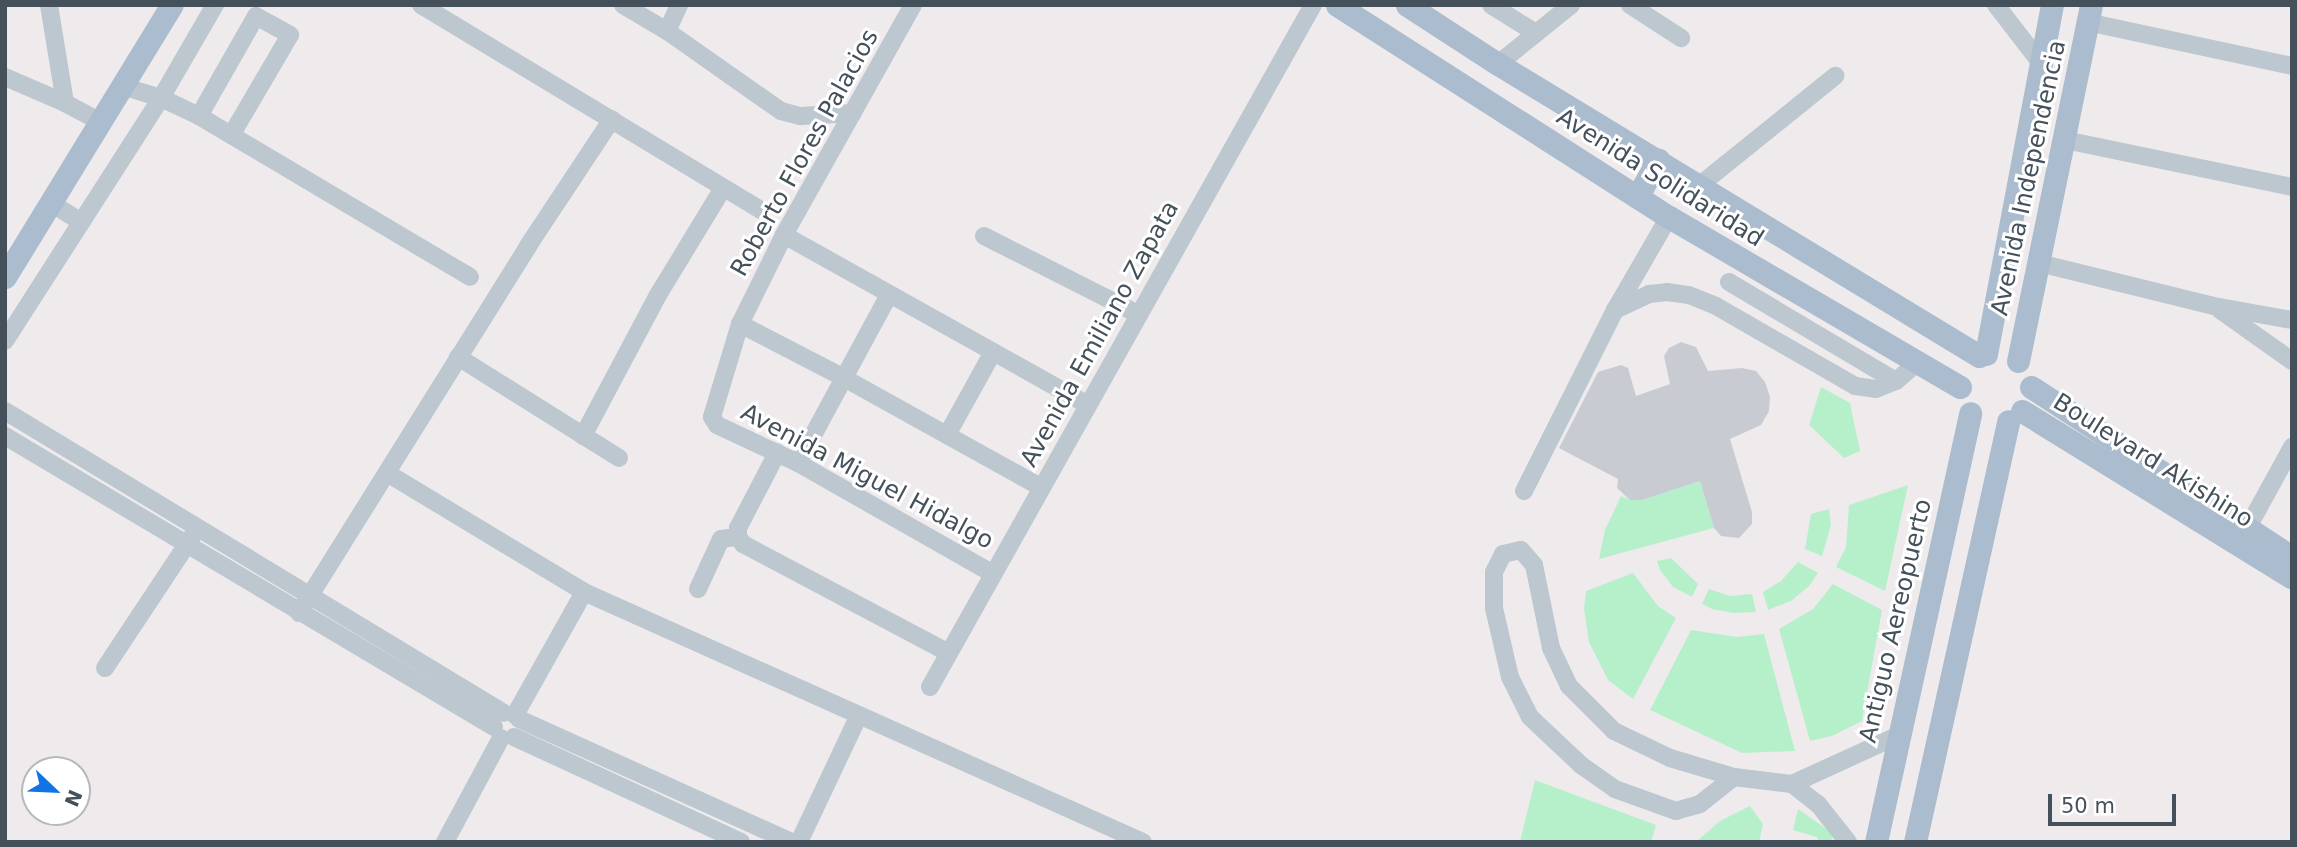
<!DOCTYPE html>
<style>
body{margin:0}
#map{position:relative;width:2297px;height:847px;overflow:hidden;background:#efebec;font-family:"DejaVu Sans",sans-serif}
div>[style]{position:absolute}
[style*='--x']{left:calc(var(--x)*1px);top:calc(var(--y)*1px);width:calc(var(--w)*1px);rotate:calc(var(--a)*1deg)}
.green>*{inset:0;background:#b6f0cb}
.building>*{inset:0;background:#c8cbd1}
.minor>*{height:18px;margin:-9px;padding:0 9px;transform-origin:9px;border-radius:9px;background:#bcc7cf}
.major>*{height:23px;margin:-11.5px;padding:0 11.5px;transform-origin:11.5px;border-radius:11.5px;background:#aabccd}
span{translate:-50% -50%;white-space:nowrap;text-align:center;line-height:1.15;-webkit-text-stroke:6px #fff;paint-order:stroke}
.street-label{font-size:24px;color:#44505a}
.frame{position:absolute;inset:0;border:7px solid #44505a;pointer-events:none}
.north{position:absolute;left:21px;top:756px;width:70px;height:70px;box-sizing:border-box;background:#fff;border:2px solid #b4b9bd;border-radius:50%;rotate:113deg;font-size:19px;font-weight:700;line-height:28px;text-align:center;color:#44505a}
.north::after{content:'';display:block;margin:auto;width:24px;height:32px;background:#1174e4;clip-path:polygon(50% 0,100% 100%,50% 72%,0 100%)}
.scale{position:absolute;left:2048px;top:794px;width:128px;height:32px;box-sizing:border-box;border:4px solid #44505a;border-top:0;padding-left:9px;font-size:21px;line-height:24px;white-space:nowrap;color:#44505a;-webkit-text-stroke:5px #fff;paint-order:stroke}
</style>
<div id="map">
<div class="green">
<div style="clip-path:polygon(1821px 387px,1850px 403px,1860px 451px,1844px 458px,1809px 425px)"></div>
<div style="clip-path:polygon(1700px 481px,1714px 528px,1599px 559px,1605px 530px,1621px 496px,1630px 500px,1642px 500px)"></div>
<div style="clip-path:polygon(1908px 485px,1885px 591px,1836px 567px,1846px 547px,1849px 505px)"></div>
<div style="clip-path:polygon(1829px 509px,1831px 525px,1822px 556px,1805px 549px,1811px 514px)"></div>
<div style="clip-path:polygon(1671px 558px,1698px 584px,1692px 597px,1673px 587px,1660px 570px,1657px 561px)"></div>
<div style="clip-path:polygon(1798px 562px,1818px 573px,1809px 586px,1791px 601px,1768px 610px,1763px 592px,1781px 581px)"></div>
<div style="clip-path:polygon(1633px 573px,1658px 606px,1676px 618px,1633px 699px,1608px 680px,1589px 642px,1584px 609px,1586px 591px)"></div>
<div style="clip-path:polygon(1833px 584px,1882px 610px,1862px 721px,1832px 736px,1810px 741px,1779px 629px,1813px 609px)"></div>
<div style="clip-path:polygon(1709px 589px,1730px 596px,1752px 594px,1756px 612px,1734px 613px,1712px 609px,1702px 604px)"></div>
<div style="clip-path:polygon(1691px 630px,1737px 637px,1764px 634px,1795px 751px,1742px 753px,1650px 710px)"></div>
<div style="clip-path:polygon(1535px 780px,1656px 825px,1651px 842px,1520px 842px)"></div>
<div style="clip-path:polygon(1750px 806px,1763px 824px,1759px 842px,1696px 842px,1720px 821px)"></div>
<div style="clip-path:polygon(1798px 809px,1831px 832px,1833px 842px,1819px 842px,1817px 837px,1793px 830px)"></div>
</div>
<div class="building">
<div style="clip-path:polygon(1681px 342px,1696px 347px,1708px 371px,1742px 368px,1756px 371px,1765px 382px,1770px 397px,1769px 411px,1761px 425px,1730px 439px,1752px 512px,1752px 524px,1739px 538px,1721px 536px,1714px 528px,1700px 481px,1642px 500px,1630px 500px,1617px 488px,1618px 479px,1559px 448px,1598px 372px,1621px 365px,1628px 368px,1636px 396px,1670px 384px,1664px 356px,1669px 348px)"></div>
</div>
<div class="minor">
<div style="--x:49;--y:5;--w:99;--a:80.7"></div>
<div style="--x:65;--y:103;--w:40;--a:28"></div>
<div style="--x:421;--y:5;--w:397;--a:31.1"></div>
<div style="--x:623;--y:5;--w:51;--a:30.6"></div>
<div style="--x:667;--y:31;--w:139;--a:35.1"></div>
<div style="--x:781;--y:111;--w:20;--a:15"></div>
<div style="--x:800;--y:116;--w:53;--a:-3.2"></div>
<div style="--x:913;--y:5;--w:264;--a:119.3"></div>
<div style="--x:784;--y:235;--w:99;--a:116.3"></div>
<div style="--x:740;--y:324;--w:97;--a:106.8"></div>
<div style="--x:712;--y:417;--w:9;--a:58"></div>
<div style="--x:717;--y:425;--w:89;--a:25.1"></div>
<div style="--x:798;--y:463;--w:223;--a:29.6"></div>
<div style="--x:1491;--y:5;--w:53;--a:31.9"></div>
<div style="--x:1630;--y:5;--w:61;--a:32.9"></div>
<div style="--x:1996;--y:5;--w:72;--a:52.3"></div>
<div style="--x:2087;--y:22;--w:210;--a:12.1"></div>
<div style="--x:667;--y:31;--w:29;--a:-65"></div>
<div style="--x:1498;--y:64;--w:94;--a:-38.9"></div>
<div style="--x:5;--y:77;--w:65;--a:23.4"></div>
<div style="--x:122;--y:86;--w:41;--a:17.1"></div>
<div style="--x:161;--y:98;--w:42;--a:25.3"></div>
<div style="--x:199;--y:116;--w:315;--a:30.7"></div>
<div style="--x:199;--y:116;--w:115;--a:-60.3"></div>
<div style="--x:256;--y:16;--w:39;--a:29"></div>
<div style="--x:290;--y:35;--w:115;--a:120.4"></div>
<div style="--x:2065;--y:140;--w:232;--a:11.7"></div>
<div style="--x:1700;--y:185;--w:174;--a:-38.9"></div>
<div style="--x:51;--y:203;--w:36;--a:32"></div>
<div style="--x:784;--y:235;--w:347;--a:29.2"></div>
<div style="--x:984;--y:236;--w:173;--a:26.9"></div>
<div style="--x:2039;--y:263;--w:180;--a:13.8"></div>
<div style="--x:2214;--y:306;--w:79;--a:10.2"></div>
<div style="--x:1729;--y:282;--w:194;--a:30.7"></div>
<div style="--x:1615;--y:310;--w:108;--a:-59.9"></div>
<div style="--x:2220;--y:310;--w:88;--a:35.3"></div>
<div style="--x:740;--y:324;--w:117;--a:27.4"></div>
<div style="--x:844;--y:378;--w:225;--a:29"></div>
<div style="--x:5;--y:341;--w:289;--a:-57.3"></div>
<div style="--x:161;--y:98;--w:108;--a:-59.9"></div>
<div style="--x:458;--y:357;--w:190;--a:32.1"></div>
<div style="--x:5;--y:411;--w:583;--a:31.18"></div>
<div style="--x:947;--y:435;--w:95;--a:-61"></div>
<div style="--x:5;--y:436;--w:569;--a:30.76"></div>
<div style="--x:583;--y:436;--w:160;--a:-62"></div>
<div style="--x:658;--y:295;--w:125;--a:-58.7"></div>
<div style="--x:798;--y:463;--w:191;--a:-61.6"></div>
<div style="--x:387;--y:473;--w:230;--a:31.1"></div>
<div style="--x:584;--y:592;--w:612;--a:24.1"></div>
<div style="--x:1524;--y:491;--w:203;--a:-63.3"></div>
<div style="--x:1615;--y:310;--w:38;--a:-25"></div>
<div style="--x:1649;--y:294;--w:18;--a:-6"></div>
<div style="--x:1667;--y:292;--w:22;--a:8"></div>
<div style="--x:1689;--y:295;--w:29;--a:22"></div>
<div style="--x:1716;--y:306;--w:160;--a:29.9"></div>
<div style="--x:1855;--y:386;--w:21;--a:8"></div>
<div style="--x:1876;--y:389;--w:22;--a:-22"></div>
<div style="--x:1896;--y:381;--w:29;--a:-41"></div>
<div style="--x:2247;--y:529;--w:94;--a:-61.2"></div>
<div style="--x:738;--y:537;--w:9;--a:54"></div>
<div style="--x:743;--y:544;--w:233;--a:27.9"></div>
<div style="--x:738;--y:537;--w:9;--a:-90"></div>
<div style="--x:738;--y:528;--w:85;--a:-62.5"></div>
<div style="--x:698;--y:589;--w:55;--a:-65.3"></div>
<div style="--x:721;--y:539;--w:17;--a:-7"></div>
<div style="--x:299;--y:613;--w:433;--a:-58"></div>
<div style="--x:528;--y:246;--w:152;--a:-56.5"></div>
<div style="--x:105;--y:668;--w:159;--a:-56.5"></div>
<div style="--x:930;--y:687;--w:782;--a:-60.68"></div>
<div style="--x:515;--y:715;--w:141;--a:-60.7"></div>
<div style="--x:519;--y:719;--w:299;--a:24.3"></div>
<div style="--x:514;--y:737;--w:250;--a:24.8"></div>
<div style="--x:1734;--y:777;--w:43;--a:141.5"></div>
<div style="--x:1700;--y:804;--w:25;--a:164"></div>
<div style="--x:1676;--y:811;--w:65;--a:-160.2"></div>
<div style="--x:1615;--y:789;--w:42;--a:-144.8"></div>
<div style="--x:1581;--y:765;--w:70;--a:-136.7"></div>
<div style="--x:1530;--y:717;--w:45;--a:-116.6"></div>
<div style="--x:1510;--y:677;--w:71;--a:-103.1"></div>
<div style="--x:1494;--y:608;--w:36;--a:-90"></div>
<div style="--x:1494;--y:572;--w:20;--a:-63"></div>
<div style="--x:1503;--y:554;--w:18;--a:-13"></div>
<div style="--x:1521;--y:550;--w:20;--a:49"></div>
<div style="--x:1534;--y:565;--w:85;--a:78.4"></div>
<div style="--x:1551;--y:648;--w:42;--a:64.7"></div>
<div style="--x:1569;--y:686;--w:64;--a:45"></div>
<div style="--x:1614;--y:731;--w:62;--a:25.7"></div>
<div style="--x:1670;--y:758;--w:67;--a:16.5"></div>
<div style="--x:1734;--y:777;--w:58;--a:6.9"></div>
<div style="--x:1792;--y:784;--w:33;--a:38"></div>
<div style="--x:1818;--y:804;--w:48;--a:51.7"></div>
<div style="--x:1792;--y:784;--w:115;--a:-24.6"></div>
<div style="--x:445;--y:842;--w:118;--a:-61.7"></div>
<div style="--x:799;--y:842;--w:140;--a:-64.7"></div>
</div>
<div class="major">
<div style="--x:1337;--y:5;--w:394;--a:32.6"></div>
<div style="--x:1669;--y:217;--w:337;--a:30.3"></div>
<div style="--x:1407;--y:5;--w:108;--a:33"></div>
<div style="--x:1498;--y:64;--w:563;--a:31.26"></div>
<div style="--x:1637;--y:197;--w:43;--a:-60.4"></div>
<div style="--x:5;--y:277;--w:319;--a:-58.5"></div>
<div style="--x:1986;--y:354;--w:355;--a:-79.3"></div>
<div style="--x:2018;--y:361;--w:363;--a:-78.4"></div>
<div style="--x:2031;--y:387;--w:311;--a:33.1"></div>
<div style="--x:2022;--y:411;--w:317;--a:31.7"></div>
<div style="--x:1876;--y:842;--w:439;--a:-77.6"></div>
<div style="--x:1915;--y:842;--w:431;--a:-77.5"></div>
</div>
<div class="street-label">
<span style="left:805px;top:153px;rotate:-61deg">Roberto Flores Palacios</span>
<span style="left:1660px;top:178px;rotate:32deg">Avenida Solidaridad</span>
<span style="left:2029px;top:178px;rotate:-78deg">Avenida Independencia</span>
<span style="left:1100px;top:334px;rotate:-61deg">Avenida Emiliano Zapata</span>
<span style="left:2153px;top:461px;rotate:32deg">Boulevard Akishino</span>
<span style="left:867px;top:477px;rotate:28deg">Avenida Miguel Hidalgo</span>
<span style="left:1896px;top:621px;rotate:-77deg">Antiguo Aereopuerto</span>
</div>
<div class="frame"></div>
<div class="north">N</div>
<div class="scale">50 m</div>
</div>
